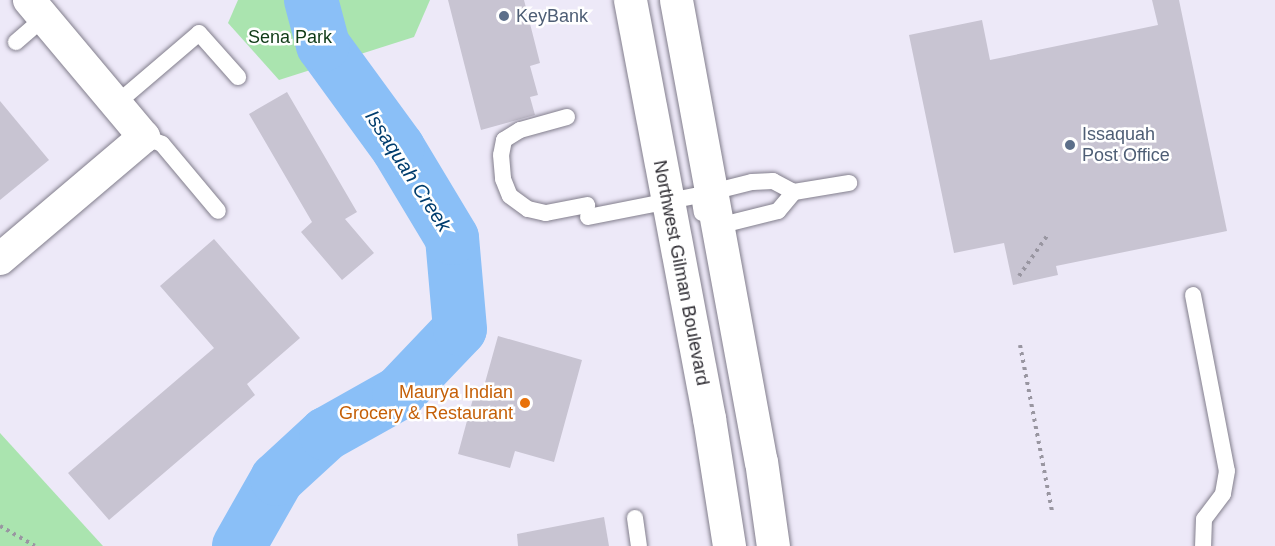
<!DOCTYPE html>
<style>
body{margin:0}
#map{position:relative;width:1275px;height:546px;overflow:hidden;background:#ede9f8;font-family:Arial,sans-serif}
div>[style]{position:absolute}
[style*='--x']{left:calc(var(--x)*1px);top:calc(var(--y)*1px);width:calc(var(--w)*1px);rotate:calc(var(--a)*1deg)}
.green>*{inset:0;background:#aae4af}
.river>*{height:54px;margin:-27px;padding:0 27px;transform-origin:27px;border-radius:27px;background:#8abff7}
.building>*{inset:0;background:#c8c4d2}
.path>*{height:4px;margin-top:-2px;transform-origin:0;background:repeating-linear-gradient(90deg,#9996a1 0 3px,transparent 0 7.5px)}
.roads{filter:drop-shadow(0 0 2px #827e8c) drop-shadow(0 0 2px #827e8c)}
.service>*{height:16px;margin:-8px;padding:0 8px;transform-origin:8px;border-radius:8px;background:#fff}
.minor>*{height:32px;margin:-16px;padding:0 16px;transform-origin:16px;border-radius:16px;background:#fff}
.tertiary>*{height:33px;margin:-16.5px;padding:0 16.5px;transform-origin:16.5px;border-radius:16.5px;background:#fff}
.dots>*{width:16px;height:16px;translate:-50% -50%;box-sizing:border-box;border:3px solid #fff;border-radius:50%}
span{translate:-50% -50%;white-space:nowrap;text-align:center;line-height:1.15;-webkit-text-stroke:5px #fff;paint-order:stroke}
.service-label{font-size:18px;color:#4e5e75}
.left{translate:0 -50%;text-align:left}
.park-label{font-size:18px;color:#0f3a17}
.street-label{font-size:18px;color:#2d2b31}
.food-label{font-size:18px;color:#c56008}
.right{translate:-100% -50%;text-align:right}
.water-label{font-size:20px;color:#003d6e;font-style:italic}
</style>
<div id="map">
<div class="green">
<div style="clip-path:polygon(238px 0,430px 0,414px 37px,279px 80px,228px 23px)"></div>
<div style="clip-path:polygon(0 433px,103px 546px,0 546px)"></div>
</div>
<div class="river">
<div style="--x:239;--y:546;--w:77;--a:-60.4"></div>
<div style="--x:277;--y:479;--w:67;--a:-42.6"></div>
<div style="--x:326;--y:434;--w:84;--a:-29.3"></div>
<div style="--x:399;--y:393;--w:88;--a:-46.4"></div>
<div style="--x:460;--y:329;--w:91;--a:-95"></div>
<div style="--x:452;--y:238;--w:105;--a:-121"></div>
<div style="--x:398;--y:148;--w:127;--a:-126.1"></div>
<div style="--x:323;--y:45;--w:47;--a:-104.9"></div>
</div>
<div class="building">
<div style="clip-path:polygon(448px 0,524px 0,540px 63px,530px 66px,538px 95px,530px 97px,535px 115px,481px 130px)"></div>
<div style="clip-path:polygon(1152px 0,1179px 0,1227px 231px,1056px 266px,1058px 275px,1013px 285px,1004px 243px,954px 253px,909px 35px,982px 20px,990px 60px,1158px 25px)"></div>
<div style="clip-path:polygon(287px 92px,357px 212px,345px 219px,374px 253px,342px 280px,301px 232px,312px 222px,249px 114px)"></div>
<div style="clip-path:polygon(0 101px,49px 160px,0 200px)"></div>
<div style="clip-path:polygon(214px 239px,300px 338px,247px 384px,255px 395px,109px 520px,68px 473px,214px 348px,160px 286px)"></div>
<div style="clip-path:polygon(498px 336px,582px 360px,554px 462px,515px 451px,510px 468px,458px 454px,474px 395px,481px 397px)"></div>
<div style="clip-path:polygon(604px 517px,609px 546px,518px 546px,517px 534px)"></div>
</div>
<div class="path">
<div style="--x:1019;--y:276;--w:52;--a:-55.1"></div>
<div style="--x:1020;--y:345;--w:169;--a:79.1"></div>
<div style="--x:0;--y:526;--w:40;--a:29.7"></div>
</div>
<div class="roads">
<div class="service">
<div style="--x:16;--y:42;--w:37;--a:-41"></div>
<div style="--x:116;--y:104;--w:109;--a:-40.5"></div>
<div style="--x:199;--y:33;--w:59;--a:48.4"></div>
<div style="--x:567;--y:117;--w:49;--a:164.5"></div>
<div style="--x:520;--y:130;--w:19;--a:148"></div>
<div style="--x:504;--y:140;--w:15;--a:101"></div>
<div style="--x:501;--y:155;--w:24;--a:85"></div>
<div style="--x:503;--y:179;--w:18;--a:68"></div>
<div style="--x:510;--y:196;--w:22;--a:36"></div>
<div style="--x:528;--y:209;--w:18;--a:13"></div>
<div style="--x:546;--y:213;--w:42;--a:-11"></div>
<div style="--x:144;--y:137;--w:19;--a:21"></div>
<div style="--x:162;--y:144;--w:87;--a:50.1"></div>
<div style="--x:712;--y:192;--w:41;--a:-14"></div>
<div style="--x:752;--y:182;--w:21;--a:-3"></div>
<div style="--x:773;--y:181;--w:24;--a:28"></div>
<div style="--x:588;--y:217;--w:113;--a:-11.2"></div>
<div style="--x:699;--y:195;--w:18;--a:81"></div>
<div style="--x:718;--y:226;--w:62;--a:-14"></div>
<div style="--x:778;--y:211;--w:25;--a:-50"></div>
<div style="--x:794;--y:192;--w:56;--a:-9.3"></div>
<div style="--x:1193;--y:295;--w:179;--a:79.1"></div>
<div style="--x:1227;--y:471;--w:23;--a:100"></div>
<div style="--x:1223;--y:494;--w:31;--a:127"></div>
<div style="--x:1204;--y:519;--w:27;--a:92"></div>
<div style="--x:635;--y:518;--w:28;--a:82"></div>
</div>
<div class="minor">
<div style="--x:0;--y:259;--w:189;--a:-40.3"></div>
<div style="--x:144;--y:137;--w:179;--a:-130"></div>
</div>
<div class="tertiary">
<div style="--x:630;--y:0;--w:425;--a:79.3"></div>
<div style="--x:709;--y:418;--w:130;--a:81.1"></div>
<div style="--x:676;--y:0;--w:469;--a:79.6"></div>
<div style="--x:761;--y:461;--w:86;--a:82"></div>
</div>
</div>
<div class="dots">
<div style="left:504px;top:16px;background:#5c6f8a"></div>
<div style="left:1070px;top:145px;background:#5c6f8a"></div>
<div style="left:525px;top:403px;background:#e8710a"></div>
</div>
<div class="service-label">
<span class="left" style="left:516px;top:16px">KeyBank</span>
<span class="left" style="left:1082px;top:145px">Issaquah<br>Post Office</span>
</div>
<div class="park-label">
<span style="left:290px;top:37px">Sena Park</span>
</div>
<div class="street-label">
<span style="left:681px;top:273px;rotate:79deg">Northwest Gilman Boulevard</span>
</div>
<div class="food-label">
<span class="right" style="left:513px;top:403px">Maurya Indian<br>Grocery &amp; Restaurant</span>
</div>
<div class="water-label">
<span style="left:408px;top:171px;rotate:57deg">Issaquah Creek</span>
</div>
</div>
